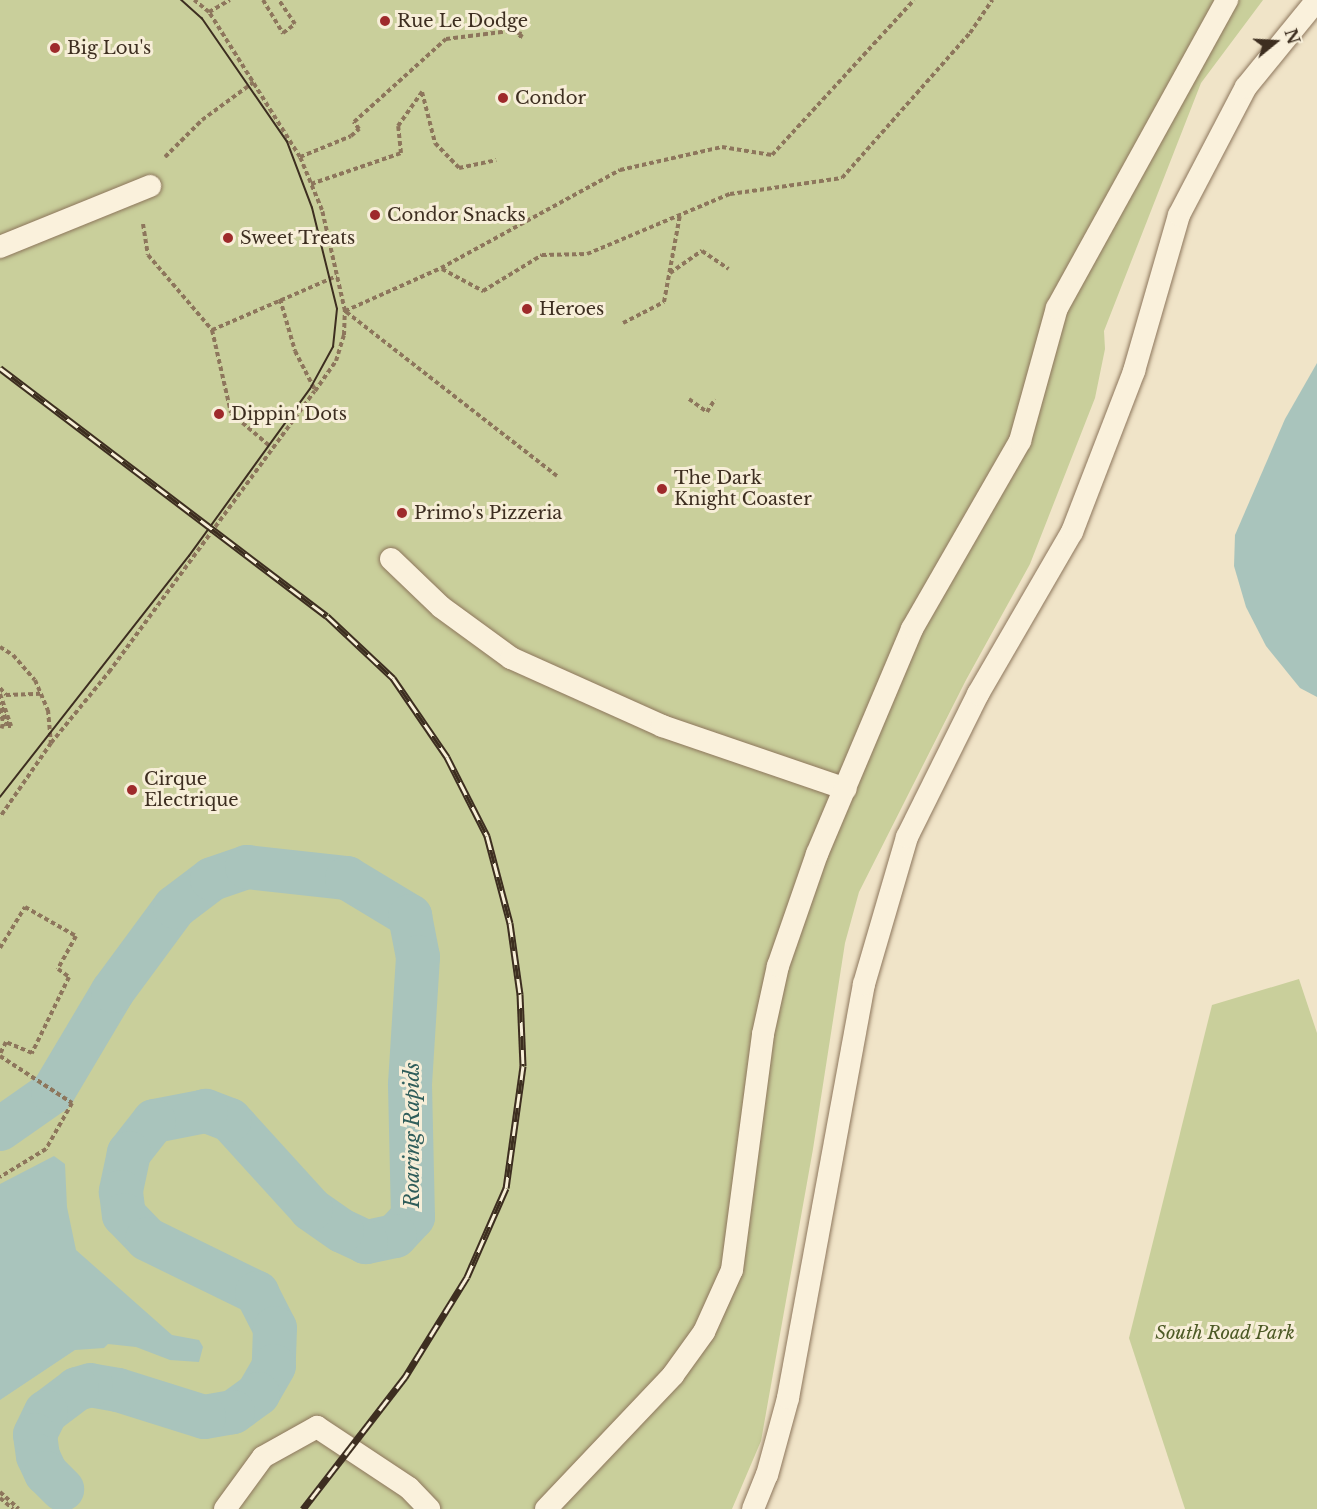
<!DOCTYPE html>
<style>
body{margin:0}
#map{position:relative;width:1317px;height:1509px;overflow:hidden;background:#f0e4c8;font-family:"Libre Baskerville",serif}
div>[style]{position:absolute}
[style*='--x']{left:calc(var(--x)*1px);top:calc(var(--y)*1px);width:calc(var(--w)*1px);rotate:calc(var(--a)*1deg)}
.green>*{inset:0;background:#c9cf9b}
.water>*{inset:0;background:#a9c4bc}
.canal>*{height:44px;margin:-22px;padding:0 22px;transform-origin:22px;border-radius:22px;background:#a9c4bc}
.path>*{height:4px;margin-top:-2px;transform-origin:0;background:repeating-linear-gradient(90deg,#8d765c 0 4.5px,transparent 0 7.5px)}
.roads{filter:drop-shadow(0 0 2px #8d765c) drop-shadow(0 0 2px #8d765c)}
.service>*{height:22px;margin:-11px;padding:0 11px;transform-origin:11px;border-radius:11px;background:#faf1dc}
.tram>*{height:1.5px;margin:-0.75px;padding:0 0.75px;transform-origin:0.75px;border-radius:0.75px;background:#3d2e20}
.rail>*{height:7px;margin-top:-3.5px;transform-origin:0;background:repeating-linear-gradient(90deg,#f7eed8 0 14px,#3d2e20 0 28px);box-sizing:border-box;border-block:2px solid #3d2e20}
.dots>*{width:16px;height:16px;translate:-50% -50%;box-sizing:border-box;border:3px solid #f7eed8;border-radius:50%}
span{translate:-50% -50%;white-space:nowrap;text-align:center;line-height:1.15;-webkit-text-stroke:6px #f7eed8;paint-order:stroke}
.poi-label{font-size:18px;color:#3d2e20}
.left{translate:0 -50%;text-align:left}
.park-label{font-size:18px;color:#4d5a26;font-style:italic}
.water-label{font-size:20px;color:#2f5d5a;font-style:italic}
.north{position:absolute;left:1245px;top:12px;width:60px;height:60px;-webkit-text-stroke:4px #f7eed8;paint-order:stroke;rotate:72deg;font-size:16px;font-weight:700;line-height:24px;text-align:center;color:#3d2e20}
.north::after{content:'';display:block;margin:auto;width:21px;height:27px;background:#3d2e20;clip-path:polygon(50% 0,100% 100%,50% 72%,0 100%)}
</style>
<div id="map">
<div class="green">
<div style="clip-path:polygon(0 0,1263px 0,1201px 83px,1104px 331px,1105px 349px,1095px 398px,1030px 564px,966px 680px,859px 892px,845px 943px,813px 1149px,761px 1441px,732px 1509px,0 1509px)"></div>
<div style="clip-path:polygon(1299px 979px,1317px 1033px,1317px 1509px,1185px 1509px,1129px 1338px,1212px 1005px)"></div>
</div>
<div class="water">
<div style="clip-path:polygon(1317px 363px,1317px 697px,1300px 688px,1266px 646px,1246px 607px,1234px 566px,1235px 535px,1285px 419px)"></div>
<div style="clip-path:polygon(54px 1156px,65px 1164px,67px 1207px,76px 1250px,172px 1335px,199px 1340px,203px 1347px,199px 1362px,170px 1360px,136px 1347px,108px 1344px,104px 1348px,75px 1350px,0 1400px,0 1184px)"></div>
</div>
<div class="canal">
<div style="--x:0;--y:1129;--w:65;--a:-34.9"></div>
<div style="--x:53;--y:1092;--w:117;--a:-59.3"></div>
<div style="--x:113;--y:991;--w:104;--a:-53.6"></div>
<div style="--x:175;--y:907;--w:46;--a:-37.1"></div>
<div style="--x:212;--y:879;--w:37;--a:-19"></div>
<div style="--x:247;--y:867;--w:101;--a:6.3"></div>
<div style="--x:347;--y:878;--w:74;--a:31.1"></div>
<div style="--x:410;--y:916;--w:42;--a:79"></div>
<div style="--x:418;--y:957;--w:128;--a:93.6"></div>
<div style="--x:410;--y:1085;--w:132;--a:88.7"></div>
<div style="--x:413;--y:1217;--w:26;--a:133"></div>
<div style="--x:395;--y:1236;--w:30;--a:168"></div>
<div style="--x:366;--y:1242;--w:26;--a:-155"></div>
<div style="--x:342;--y:1231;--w:38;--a:-145"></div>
<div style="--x:311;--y:1209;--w:120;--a:-132.3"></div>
<div style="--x:230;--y:1120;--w:26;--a:-159"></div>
<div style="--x:206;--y:1111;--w:53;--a:169.1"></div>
<div style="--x:154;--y:1121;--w:41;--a:128"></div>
<div style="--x:129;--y:1153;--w:40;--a:102"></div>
<div style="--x:121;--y:1192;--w:23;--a:83"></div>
<div style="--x:124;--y:1215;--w:33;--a:46"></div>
<div style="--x:147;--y:1239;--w:123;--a:26.1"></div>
<div style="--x:257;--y:1293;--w:39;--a:63"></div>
<div style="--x:275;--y:1328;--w:38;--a:92"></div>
<div style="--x:274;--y:1366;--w:32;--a:120"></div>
<div style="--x:258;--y:1394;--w:31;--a:144"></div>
<div style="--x:233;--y:1412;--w:29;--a:170"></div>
<div style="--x:204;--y:1417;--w:90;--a:-162.6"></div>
<div style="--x:118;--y:1390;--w:27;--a:-170"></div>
<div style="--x:91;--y:1385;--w:15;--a:164"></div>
<div style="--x:77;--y:1389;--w:39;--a:143"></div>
<div style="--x:46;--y:1412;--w:25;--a:116"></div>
<div style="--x:35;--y:1435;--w:21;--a:82"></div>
<div style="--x:38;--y:1456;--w:19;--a:65"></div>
<div style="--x:46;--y:1473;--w:23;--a:45"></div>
</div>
<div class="path">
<div style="--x:263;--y:0;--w:39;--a:59"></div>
<div style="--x:283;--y:33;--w:15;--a:-37"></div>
<div style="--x:295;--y:24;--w:29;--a:-124"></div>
<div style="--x:209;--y:12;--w:24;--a:-30"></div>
<div style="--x:165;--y:157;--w:52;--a:-45"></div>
<div style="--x:202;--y:120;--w:64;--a:-36.2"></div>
<div style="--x:300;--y:157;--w:55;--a:-22.4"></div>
<div style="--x:351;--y:136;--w:11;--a:-41"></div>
<div style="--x:359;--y:129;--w:9;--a:-126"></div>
<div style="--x:354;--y:122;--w:124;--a:-42.1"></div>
<div style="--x:446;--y:39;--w:64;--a:-7.1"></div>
<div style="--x:510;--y:31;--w:12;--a:14"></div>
<div style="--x:522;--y:34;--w:6;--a:121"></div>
<div style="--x:311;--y:184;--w:95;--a:-19"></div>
<div style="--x:401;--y:153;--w:27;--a:-96"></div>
<div style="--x:398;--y:126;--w:42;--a:-54.8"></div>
<div style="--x:422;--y:92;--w:53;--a:75.7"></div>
<div style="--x:435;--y:143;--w:35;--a:46"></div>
<div style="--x:459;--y:168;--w:38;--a:-12"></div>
<div style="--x:143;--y:224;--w:31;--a:81"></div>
<div style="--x:148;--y:255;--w:99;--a:49.5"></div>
<div style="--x:212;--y:330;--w:85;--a:77.1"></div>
<div style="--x:231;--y:413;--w:52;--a:40.4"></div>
<div style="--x:442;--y:269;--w:47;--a:28.2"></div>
<div style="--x:483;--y:291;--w:69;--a:-31.4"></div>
<div style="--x:542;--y:255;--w:45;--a:-1.3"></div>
<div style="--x:587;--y:254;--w:155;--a:-22.8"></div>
<div style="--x:730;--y:194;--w:113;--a:-8.1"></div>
<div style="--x:842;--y:178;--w:193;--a:-48.6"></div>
<div style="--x:970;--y:33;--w:40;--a:-56"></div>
<div style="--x:670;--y:273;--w:39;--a:-35"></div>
<div style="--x:702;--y:251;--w:32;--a:34"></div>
<div style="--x:280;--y:299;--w:54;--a:73.9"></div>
<div style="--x:295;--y:351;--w:44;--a:62.9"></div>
<div style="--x:623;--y:323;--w:46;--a:-27.1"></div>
<div style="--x:664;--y:302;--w:88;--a:-79.6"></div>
<div style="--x:212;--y:330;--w:136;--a:-23.4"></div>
<div style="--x:689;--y:399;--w:22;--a:36"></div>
<div style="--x:707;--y:412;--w:15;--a:-58"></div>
<div style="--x:557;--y:476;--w:269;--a:-142.1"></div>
<div style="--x:345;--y:311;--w:105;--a:-24.1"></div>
<div style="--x:441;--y:268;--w:204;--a:-28.7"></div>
<div style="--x:620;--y:170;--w:105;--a:-12.7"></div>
<div style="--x:722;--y:147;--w:51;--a:9.1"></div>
<div style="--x:772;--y:155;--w:210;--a:-47.5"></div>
<div style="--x:0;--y:647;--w:15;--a:32"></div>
<div style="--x:13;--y:655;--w:33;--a:49"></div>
<div style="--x:35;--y:680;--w:33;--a:67"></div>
<div style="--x:48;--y:710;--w:33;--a:85"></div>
<div style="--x:51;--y:743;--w:90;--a:124.6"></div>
<div style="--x:0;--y:688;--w:9;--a:49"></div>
<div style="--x:6;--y:695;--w:35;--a:-2"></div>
<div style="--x:0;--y:694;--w:34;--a:71"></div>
<div style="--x:11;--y:726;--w:3;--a:180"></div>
<div style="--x:8;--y:726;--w:25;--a:-108"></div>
<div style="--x:0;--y:709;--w:18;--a:77"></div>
<div style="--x:4;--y:727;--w:4;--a:-166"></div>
<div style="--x:51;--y:743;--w:92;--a:-50.8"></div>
<div style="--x:109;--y:672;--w:348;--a:-53.8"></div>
<div style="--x:315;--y:391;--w:37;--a:-55"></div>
<div style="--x:336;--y:361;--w:27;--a:-73"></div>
<div style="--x:344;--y:335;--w:24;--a:-88"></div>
<div style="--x:345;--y:311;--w:104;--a:-102.8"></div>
<div style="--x:322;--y:210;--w:57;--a:-112.5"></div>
<div style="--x:300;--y:157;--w:171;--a:-122.1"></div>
<div style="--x:209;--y:12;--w:19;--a:-141"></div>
<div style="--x:0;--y:948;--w:48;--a:-58.6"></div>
<div style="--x:25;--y:907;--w:59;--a:29.6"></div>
<div style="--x:76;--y:936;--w:38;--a:119"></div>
<div style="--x:58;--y:969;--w:14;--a:36"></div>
<div style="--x:69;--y:977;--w:85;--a:116"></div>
<div style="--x:32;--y:1053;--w:28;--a:-157"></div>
<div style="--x:6;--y:1042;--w:13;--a:117"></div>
<div style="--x:0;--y:1056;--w:86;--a:33.1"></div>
<div style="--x:72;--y:1103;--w:53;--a:119.5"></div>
<div style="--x:46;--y:1149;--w:54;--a:148.7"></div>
<div style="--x:0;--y:1492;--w:25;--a:42"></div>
<div style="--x:0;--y:1498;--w:17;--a:40"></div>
</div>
<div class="roads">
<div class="service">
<div style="--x:0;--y:247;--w:162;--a:-22.1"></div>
<div style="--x:391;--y:559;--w:69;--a:43.8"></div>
<div style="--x:441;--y:607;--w:87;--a:36.1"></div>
<div style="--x:511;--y:658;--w:166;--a:24.2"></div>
<div style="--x:662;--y:726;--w:194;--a:18.9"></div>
<div style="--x:225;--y:1509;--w:64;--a:-53.8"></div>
<div style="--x:263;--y:1457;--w:62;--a:-29.1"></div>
<div style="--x:317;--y:1427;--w:110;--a:33.5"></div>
<div style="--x:409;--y:1488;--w:29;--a:46"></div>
<div style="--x:546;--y:1509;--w:185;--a:-46.5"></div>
<div style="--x:673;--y:1375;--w:53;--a:-54.2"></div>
<div style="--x:704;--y:1332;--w:68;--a:-65.7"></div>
<div style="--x:732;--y:1270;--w:238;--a:-82.5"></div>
<div style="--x:763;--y:1034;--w:70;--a:-77.6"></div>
<div style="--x:778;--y:966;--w:119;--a:-70.8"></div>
<div style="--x:817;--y:854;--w:244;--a:-67.1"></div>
<div style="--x:912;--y:629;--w:217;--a:-60.1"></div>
<div style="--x:1020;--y:441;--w:138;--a:-74.5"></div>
<div style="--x:1057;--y:308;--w:352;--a:-61.1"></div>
<div style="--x:753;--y:1509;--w:37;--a:-68"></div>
<div style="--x:767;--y:1475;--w:80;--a:-74.7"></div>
<div style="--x:788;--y:1398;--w:421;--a:-79.6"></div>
<div style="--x:864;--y:984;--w:153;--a:-73.7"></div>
<div style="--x:907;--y:837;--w:160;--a:-63.6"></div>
<div style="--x:978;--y:694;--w:187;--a:-59.9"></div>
<div style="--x:1072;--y:532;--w:173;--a:-68.9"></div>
<div style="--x:1134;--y:371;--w:162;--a:-73.9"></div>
<div style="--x:1179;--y:215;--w:144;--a:-62.4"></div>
<div style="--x:1246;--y:87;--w:112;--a:-50.8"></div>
</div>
</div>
<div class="tram">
<div style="--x:0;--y:797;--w:306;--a:-51.9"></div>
<div style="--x:189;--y:556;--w:206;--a:-54.1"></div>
<div style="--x:310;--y:389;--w:48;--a:-61.3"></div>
<div style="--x:333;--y:347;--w:38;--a:-84"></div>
<div style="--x:337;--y:309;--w:104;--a:-103.9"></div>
<div style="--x:312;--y:208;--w:71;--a:-110.7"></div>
<div style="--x:287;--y:142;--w:150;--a:-124.6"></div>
<div style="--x:202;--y:19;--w:28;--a:-138"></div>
</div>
<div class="rail">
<div style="--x:0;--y:368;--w:410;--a:37.2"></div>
<div style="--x:327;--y:616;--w:91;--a:43.2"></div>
<div style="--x:393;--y:678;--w:96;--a:55.6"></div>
<div style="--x:447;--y:757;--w:89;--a:63.1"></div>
<div style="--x:487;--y:836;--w:90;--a:75.2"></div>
<div style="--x:510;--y:923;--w:72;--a:82"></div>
<div style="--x:520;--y:994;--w:72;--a:87.6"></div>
<div style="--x:523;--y:1066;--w:123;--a:97.9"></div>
<div style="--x:506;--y:1188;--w:97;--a:113.7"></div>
<div style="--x:467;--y:1277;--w:118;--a:121.8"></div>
<div style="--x:405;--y:1377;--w:167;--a:127.7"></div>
</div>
<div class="dots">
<div style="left:385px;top:21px;background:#9e2a2b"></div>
<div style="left:55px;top:48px;background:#9e2a2b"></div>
<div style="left:503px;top:98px;background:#9e2a2b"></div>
<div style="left:375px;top:215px;background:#9e2a2b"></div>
<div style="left:228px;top:238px;background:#9e2a2b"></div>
<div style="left:527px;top:309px;background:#9e2a2b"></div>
<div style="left:219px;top:414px;background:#9e2a2b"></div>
<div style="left:662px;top:489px;background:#9e2a2b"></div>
<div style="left:402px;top:513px;background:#9e2a2b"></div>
<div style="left:132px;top:790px;background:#9e2a2b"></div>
</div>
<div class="poi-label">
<span class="left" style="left:397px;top:21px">Rue Le Dodge</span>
<span class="left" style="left:67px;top:48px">Big Lou's</span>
<span class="left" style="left:515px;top:98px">Condor</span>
<span class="left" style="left:387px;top:215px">Condor Snacks</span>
<span class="left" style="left:240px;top:238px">Sweet Treats</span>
<span class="left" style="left:539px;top:309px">Heroes</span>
<span class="left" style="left:231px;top:414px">Dippin' Dots</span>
<span class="left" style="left:674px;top:489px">The Dark<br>Knight Coaster</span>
<span class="left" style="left:414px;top:513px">Primo's Pizzeria</span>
<span class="left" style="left:144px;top:790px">Cirque<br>Electrique</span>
</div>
<div class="park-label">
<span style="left:1225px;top:1333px">South Road Park</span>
</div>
<div class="water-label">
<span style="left:412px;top:1135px;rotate:-90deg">Roaring Rapids</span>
</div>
<div class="north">N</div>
</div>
